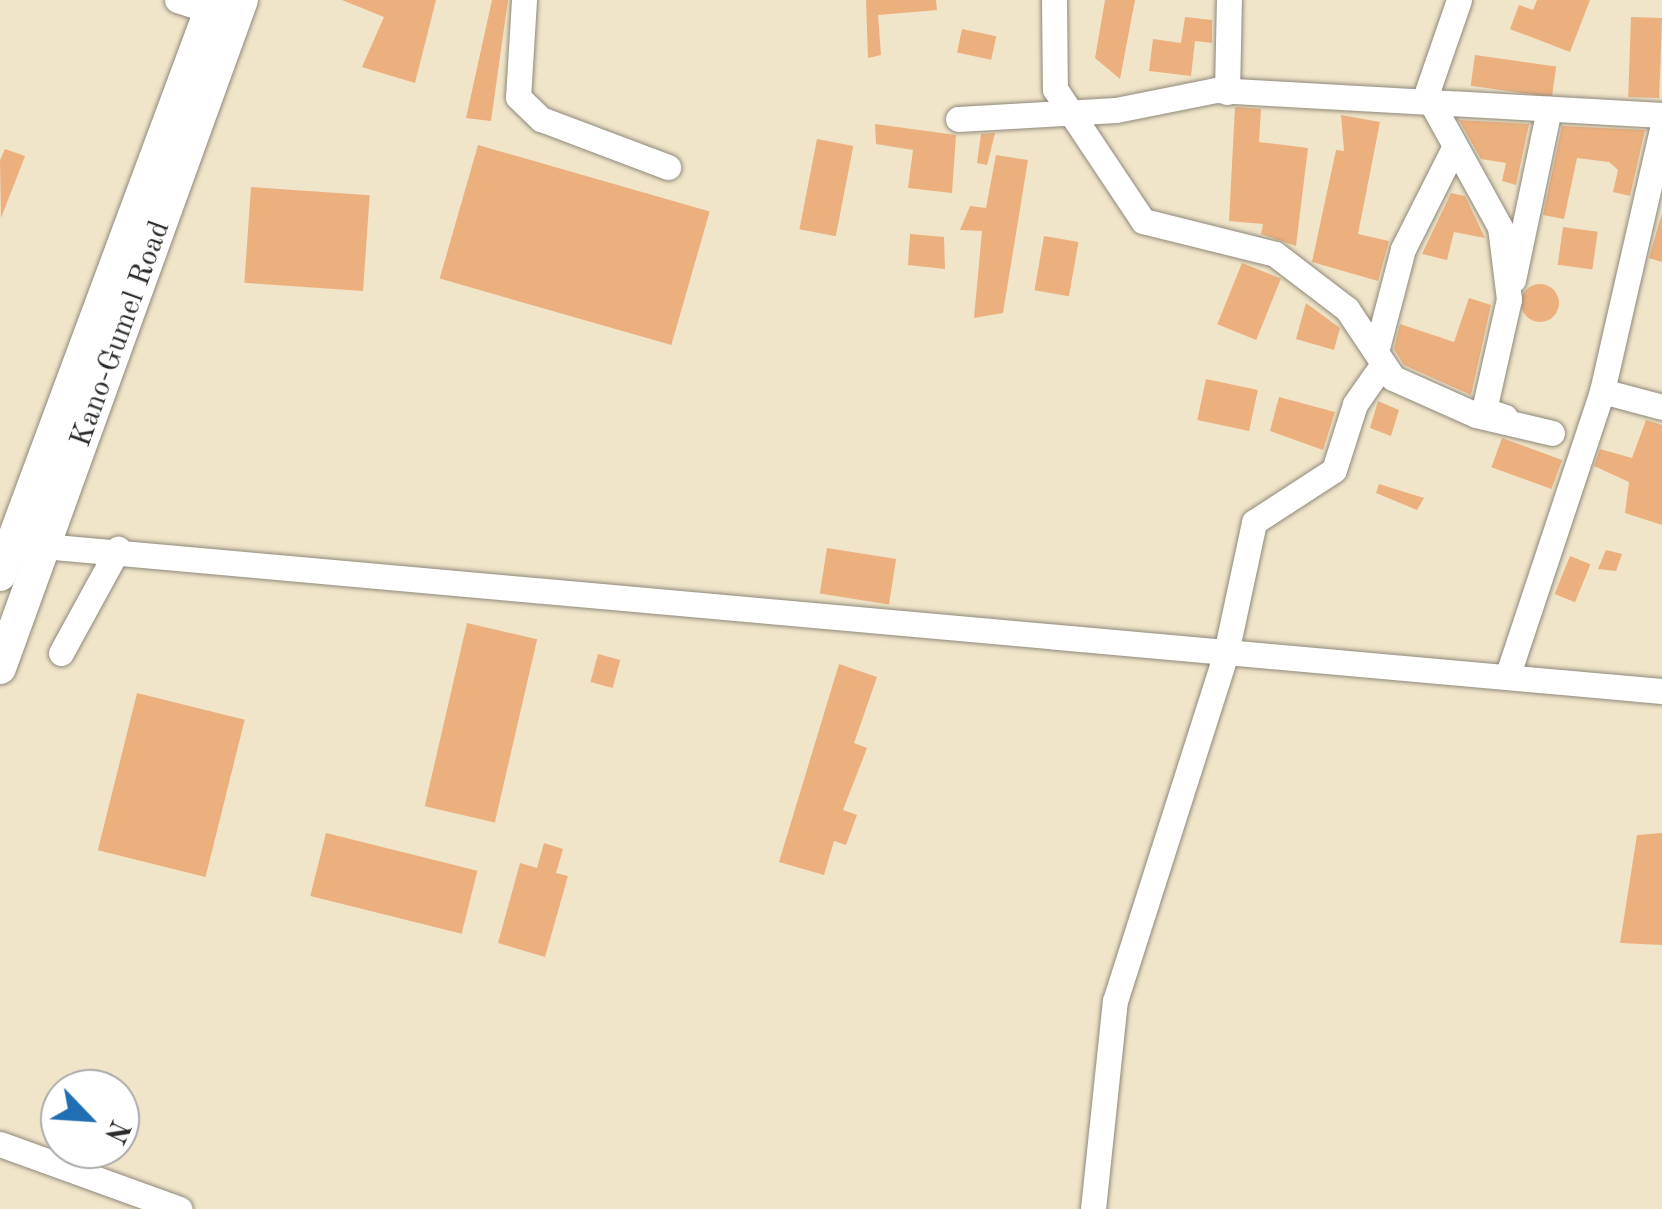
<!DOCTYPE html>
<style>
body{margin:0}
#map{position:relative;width:1662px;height:1209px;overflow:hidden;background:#f0e5c9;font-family:"Old Standard TT",serif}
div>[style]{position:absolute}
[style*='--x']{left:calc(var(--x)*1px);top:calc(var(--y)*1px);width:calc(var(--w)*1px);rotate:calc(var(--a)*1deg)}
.building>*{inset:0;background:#ecb07f;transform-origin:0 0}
.round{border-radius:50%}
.roads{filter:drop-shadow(0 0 2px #8e887a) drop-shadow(0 0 2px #8e887a)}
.minor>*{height:25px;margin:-12.5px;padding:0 12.5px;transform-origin:12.5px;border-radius:12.5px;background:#fff}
.major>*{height:32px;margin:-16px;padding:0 16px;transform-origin:16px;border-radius:16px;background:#fff}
span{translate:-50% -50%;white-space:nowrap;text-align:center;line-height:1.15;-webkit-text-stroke:8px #fff;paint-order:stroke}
.street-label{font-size:30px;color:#2b2b2b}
.north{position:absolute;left:40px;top:1069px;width:100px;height:100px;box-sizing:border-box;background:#fff;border:2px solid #aaa;border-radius:50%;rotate:115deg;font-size:28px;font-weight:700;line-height:40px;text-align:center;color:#2b2b2b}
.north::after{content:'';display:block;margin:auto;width:35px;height:45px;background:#1f6fb2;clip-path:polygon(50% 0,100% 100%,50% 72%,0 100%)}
</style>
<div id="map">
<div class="building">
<div style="clip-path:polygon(342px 0,436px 0,415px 83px,362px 67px,384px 17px)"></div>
<div style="clip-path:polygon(492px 0,508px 0,491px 121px,466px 118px)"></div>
<div style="clip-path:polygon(866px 0,936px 0,937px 10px,878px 15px,881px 55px,868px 58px)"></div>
<div style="clip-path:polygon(1105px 0,1135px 0,1120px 79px,1095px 58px)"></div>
<div style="clip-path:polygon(1537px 0,1590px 0,1570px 52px,1510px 29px,1519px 5px,1533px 10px)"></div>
<div style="clip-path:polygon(1185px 17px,1212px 20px,1212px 43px,1195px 41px,1191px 76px,1149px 71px,1153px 39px,1181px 43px)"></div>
<div style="left:1631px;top:17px;width:31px;height:80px;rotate:2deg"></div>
<div style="left:962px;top:29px;width:35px;height:24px;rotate:12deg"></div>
<div style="left:1475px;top:55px;width:82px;height:31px;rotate:8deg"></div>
<div style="clip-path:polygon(1235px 107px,1261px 109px,1259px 142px,1308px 148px,1296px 246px,1261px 234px,1263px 224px,1229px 221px)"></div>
<div style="clip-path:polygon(1341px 115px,1380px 122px,1358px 234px,1389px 241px,1378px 281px,1312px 262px,1336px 150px,1344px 151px)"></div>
<div style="clip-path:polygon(1459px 120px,1529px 124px,1516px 185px,1502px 181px,1506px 163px,1481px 159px)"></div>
<div style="clip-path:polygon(875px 124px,956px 135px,952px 193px,908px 188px,913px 150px,876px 144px)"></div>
<div style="clip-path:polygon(1562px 126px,1645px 130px,1630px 196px,1613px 192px,1618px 170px,1609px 162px,1577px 158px,1564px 219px,1543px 215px)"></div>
<div style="clip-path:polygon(995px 133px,987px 165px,977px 163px,981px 134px)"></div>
<div style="left:817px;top:139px;width:37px;height:92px;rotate:11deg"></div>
<div style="left:478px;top:145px;width:241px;height:139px;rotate:16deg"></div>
<div style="clip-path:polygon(5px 149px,25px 156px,1px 218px,0 160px)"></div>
<div style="clip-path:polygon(996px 155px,1028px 160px,1003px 313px,974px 318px,982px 231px,960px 230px,970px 206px,986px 208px)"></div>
<div style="left:251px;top:187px;width:119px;height:96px;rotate:4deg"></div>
<div style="clip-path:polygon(1451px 193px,1465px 196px,1485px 238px,1454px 232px,1447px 260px,1422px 254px)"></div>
<div style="clip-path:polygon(1662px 213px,1662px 262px,1649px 258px)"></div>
<div style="left:1563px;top:227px;width:35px;height:38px;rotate:8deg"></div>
<div style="clip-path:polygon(910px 234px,944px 237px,945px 269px,908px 265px)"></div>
<div style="left:1044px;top:236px;width:35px;height:55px;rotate:10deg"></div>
<div style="left:1242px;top:263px;width:42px;height:66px;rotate:22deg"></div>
<div class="round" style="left:1521px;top:284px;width:38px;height:38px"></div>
<div style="clip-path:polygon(1469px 298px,1491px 305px,1471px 395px,1404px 365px,1394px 349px,1400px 324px,1454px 342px)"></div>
<div style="clip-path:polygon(1306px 303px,1340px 328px,1334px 350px,1296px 339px)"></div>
<div style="left:1206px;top:379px;width:53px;height:42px;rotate:12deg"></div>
<div style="clip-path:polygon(1279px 397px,1335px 412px,1323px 450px,1270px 431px)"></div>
<div style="clip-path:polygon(1378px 401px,1399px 410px,1391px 436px,1370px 428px)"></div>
<div style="clip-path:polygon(1646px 420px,1662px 425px,1662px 525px,1625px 513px,1629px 482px,1594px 466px,1600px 449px,1632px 458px)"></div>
<div style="left:1502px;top:438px;width:64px;height:31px;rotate:20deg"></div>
<div style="clip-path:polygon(1379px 484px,1424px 498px,1417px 510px,1376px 493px)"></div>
<div style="left:827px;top:548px;width:70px;height:46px;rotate:9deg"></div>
<div style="clip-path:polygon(1606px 550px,1622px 554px,1616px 571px,1598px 569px)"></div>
<div style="left:1570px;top:556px;width:22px;height:41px;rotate:22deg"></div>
<div style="left:467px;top:623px;width:72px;height:188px;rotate:13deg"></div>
<div style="left:598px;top:654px;width:23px;height:29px;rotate:15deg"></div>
<div style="clip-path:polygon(839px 664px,877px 677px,854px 743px,867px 748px,843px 810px,857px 815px,846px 845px,834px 841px,824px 875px,779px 862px)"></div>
<div style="left:137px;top:693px;width:111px;height:162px;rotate:14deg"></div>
<div style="left:326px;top:833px;width:156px;height:65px;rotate:14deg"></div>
<div style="clip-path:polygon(1662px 833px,1662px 945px,1620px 943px,1637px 835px)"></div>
<div style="clip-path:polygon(544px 843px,563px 849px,556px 873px,568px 876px,545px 957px,498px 943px,520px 863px,537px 868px)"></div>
</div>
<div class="roads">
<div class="minor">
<div style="--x:177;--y:0;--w:35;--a:18"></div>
<div style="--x:524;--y:0;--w:97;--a:93.5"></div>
<div style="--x:518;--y:97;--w:32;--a:44"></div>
<div style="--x:541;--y:119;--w:136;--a:20.7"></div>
<div style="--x:1054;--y:0;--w:89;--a:89.4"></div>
<div style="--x:1055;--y:89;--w:159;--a:56.3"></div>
<div style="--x:1143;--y:221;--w:136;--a:14"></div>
<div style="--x:1275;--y:254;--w:91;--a:37.4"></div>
<div style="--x:1347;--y:309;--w:83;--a:56.3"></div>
<div style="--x:1393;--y:378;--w:91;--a:24"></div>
<div style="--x:1476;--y:415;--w:78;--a:13.3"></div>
<div style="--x:1227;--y:92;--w:92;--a:-88.8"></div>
<div style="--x:1424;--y:101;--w:107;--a:-70.9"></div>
<div style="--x:1431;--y:102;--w:143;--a:61.1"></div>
<div style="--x:1500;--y:227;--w:73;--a:82.9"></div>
<div style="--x:1509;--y:299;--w:114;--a:102.7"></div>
<div style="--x:1484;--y:410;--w:22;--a:18"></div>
<div style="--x:958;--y:119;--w:158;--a:-3.3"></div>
<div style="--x:1116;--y:110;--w:102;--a:-11.3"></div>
<div style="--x:1216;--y:90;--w:447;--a:3.2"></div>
<div style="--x:1513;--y:280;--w:175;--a:-78.1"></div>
<div style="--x:1377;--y:348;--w:102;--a:-75.3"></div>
<div style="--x:1403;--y:249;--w:109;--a:-63.2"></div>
<div style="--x:1602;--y:391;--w:62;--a:14.9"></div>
<div style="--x:43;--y:546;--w:1625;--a:5.12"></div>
<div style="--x:61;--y:653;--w:119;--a:-61.3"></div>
<div style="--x:1509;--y:671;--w:295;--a:-71.6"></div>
<div style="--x:1602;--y:391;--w:269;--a:-77.1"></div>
<div style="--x:0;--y:1144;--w:191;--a:19.9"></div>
<div style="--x:1093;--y:1209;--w:209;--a:-84"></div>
<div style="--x:1115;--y:1001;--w:365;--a:-72.3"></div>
<div style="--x:1226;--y:653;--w:134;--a:-77.9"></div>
<div style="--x:1254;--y:522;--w:95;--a:-33"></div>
<div style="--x:1334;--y:470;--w:69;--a:-72.3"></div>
<div style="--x:1355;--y:404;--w:49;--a:-55"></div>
</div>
<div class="major">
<div style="--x:0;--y:575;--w:614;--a:-69.59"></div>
<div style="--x:0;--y:668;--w:710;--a:-70.09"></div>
</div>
</div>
<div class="street-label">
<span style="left:121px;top:334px;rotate:-70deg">Kano-Gumel Road</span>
</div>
<div class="north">N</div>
</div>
